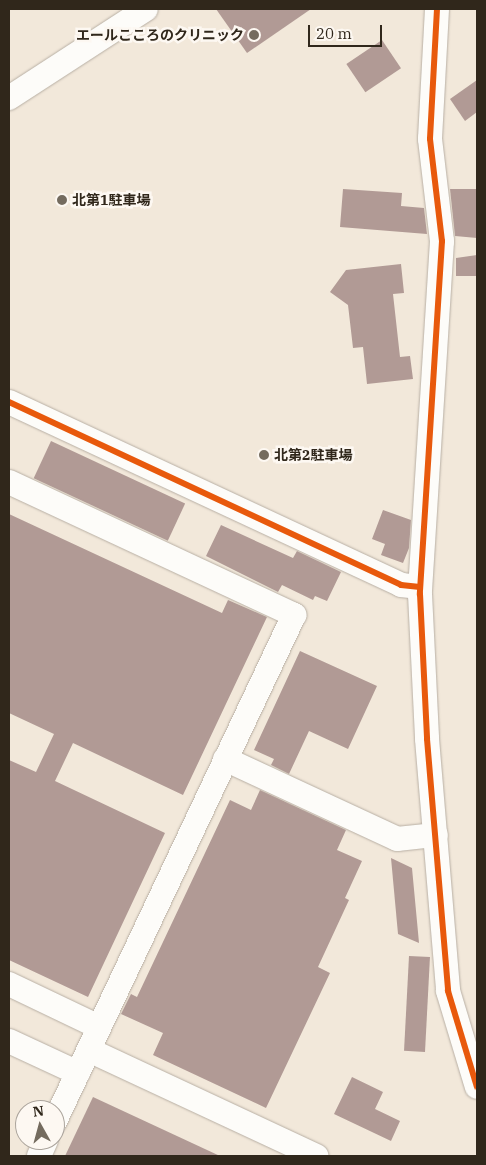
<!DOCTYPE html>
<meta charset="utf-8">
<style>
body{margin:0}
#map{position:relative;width:486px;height:1165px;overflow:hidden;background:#f2e8da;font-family:"IBM Plex Serif","Noto Sans JP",serif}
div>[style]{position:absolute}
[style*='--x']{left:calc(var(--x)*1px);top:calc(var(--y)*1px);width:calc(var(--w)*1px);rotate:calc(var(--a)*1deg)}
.building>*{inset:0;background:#b19a95;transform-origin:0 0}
.roads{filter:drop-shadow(0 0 1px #b8afa4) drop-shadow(0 0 1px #b8afa4)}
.minor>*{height:24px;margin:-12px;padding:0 12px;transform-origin:12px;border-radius:12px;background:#fdfcf9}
.cycleway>*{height:6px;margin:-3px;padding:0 3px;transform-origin:3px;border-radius:3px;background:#e8590c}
.dots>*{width:14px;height:14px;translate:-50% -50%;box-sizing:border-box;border:2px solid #fdf8f2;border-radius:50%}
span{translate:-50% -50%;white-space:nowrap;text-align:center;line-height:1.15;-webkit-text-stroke:5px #fdf8f2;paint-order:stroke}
.poi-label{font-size:14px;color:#30271b;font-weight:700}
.right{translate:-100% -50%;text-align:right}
.left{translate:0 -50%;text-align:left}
.frame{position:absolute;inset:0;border:10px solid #30271b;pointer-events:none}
.north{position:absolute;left:15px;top:1100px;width:50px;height:50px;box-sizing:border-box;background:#fdf8f2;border:1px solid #aba49c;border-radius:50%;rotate:353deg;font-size:14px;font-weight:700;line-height:20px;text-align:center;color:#30271b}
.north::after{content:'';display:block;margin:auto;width:18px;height:22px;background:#746b5e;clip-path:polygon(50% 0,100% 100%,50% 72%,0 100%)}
.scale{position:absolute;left:308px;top:25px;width:74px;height:22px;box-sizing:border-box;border:2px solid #30271b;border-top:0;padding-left:6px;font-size:15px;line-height:18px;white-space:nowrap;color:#30271b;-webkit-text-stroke:4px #fdf8f2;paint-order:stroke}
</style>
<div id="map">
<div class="building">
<div style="clip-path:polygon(216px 9px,311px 9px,247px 53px)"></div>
<div style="left:382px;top:40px;width:34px;height:43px;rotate:56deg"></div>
<div style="clip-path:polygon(477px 80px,477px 112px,465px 121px,450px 99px)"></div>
<div style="clip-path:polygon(343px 189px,402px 193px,401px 206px,424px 208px,427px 234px,340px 227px)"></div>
<div style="clip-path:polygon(450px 189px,477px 189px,477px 238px,455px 236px)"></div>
<div style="clip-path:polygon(477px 255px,477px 276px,456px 276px,456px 258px)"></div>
<div style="clip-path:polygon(401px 264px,404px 293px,393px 294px,400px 357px,410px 356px,413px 379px,367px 384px,363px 347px,353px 348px,348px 305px,330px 292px,346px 270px)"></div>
<div style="left:51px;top:441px;width:148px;height:41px;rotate:25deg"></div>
<div style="clip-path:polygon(383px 510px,411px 520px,409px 548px,403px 563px,381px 555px,385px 544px,372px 539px)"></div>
<div style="clip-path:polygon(9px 514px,222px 613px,228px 600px,267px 617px,183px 795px,73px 743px,55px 781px,165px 833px,88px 997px,9px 960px,9px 760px,36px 772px,54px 734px,9px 713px)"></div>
<div style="clip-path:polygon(221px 525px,293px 558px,297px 551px,341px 572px,327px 601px,315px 596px,313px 600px,282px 585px,278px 592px,206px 556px)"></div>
<div style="clip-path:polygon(300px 651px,377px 686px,348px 749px,309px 731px,289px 774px,271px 765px,274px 759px,254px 750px)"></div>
<div style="clip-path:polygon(260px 790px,346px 830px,337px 850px,362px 861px,345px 898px,349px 900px,318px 967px,330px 973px,266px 1108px,153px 1055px,163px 1033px,121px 1014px,131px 994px,137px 997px,230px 800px,251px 810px)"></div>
<div style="clip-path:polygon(391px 858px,412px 868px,419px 943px,398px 934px)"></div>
<div style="left:409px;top:956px;width:21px;height:95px;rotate:3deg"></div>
<div style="clip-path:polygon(352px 1077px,383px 1092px,375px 1109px,400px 1121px,391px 1141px,334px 1114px)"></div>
<div style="clip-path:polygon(93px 1097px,220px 1156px,65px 1156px)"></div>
</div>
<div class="roads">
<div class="minor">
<div style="--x:437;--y:9;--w:130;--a:93.1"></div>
<div style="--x:430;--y:139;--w:103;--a:83.3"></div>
<div style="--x:442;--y:241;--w:354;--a:93.6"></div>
<div style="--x:420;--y:594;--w:145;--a:87.2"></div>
<div style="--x:427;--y:739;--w:253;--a:85.2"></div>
<div style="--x:448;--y:991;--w:100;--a:73.2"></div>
<div style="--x:9;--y:98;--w:163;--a:-33"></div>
<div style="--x:9;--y:402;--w:433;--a:25"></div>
<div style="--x:401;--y:585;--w:19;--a:6"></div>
<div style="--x:9;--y:482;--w:315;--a:25"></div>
<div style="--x:294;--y:615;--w:560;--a:115.28"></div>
<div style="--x:225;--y:759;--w:190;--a:24.9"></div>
<div style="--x:397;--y:839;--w:39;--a:-6"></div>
<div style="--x:9;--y:984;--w:100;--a:25.5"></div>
<div style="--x:9;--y:1041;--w:76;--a:24.9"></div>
<div style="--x:89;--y:1050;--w:251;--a:25"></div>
<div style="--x:39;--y:1156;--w:17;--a:-66"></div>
</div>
</div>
<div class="cycleway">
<div style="--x:437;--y:9;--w:130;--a:93.1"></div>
<div style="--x:430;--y:139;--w:103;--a:83.3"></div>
<div style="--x:442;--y:241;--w:354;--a:93.6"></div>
<div style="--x:420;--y:594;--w:145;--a:87.2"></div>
<div style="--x:427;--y:739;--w:253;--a:85.2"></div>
<div style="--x:448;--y:991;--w:100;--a:73.2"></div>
<div style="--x:9;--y:402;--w:433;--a:25"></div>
<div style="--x:401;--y:585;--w:19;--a:6"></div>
</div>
<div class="dots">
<div style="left:254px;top:35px;background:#746b5e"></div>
<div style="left:62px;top:200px;background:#746b5e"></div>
<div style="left:264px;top:455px;background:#746b5e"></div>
</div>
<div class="poi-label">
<span class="right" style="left:244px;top:35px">エールこころのクリニック</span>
<span class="left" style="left:72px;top:200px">北第1駐車場</span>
<span class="left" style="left:274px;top:455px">北第2駐車場</span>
</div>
<div class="frame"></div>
<div class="north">N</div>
<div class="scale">20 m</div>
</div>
